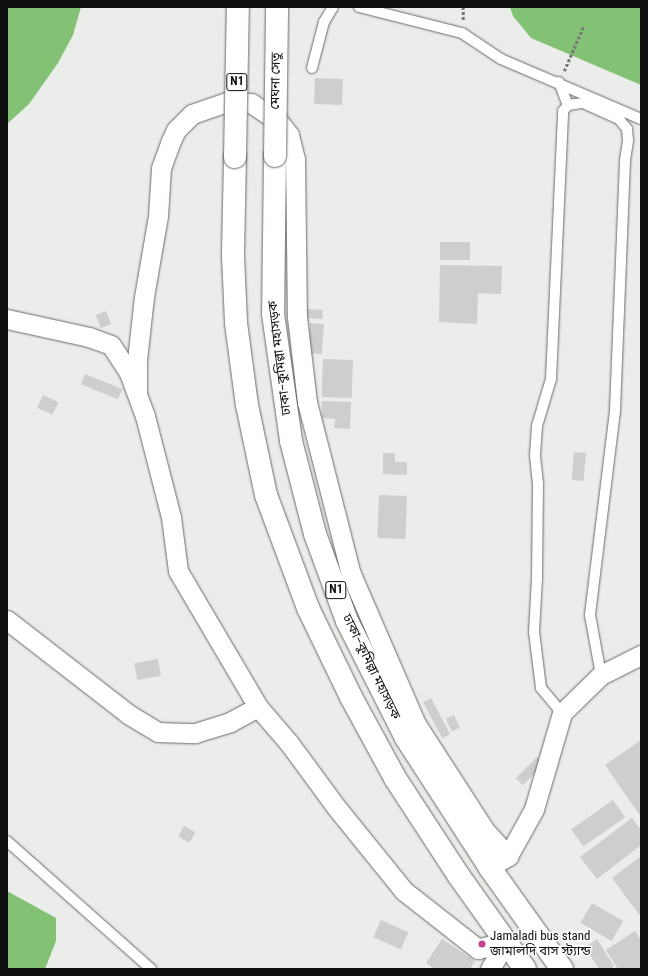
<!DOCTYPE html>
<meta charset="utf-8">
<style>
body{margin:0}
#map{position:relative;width:648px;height:976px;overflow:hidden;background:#eaede9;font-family:"Roboto Condensed","Noto Sans Bengali",sans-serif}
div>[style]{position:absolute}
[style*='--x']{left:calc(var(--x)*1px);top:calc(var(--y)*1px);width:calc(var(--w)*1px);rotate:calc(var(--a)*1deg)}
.water>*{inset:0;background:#83c174}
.building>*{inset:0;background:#cccfcb;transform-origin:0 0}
.path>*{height:2.5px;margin-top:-1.25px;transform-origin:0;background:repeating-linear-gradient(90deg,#767875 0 3px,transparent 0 5px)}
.roads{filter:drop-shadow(0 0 1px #686b67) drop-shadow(0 0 1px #686b67)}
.service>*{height:10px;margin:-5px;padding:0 5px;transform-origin:5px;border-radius:5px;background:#fff}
.minor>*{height:19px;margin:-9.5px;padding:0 9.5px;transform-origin:9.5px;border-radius:9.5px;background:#fff}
.trunk>*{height:22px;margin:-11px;padding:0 11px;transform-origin:11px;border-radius:11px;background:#fff}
.bridges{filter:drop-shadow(0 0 1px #686b67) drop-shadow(0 0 1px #686b67)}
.trunk-bridge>*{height:22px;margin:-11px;padding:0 11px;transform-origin:11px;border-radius:11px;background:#fff}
.dots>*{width:11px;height:11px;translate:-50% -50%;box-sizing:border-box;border:2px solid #fff;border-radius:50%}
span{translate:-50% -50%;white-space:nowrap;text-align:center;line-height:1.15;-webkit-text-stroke:3px #fff;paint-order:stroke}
.shield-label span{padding:1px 3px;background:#fff;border:1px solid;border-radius:3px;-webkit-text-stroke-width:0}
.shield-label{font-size:12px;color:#0f100f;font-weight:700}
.street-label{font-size:13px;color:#0f100f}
.poi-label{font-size:13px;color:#0f100f}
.left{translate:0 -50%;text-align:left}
.frame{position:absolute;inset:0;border:8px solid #0f100f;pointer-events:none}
</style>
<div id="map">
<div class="water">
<div style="clip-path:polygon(7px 7px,81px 7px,73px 35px,58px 63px,29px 104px,7px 124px)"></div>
<div style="clip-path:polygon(510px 7px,641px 7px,641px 85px,531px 38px,513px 16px)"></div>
<div style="clip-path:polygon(7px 891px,56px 918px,56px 941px,45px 969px,7px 969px)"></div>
</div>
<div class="building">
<div style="left:315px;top:78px;width:28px;height:26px;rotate:2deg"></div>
<div style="left:440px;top:242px;width:30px;height:18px"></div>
<div style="clip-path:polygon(440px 265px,502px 266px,501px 294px,478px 293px,477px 324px,439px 322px)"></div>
<div style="left:307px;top:309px;width:16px;height:9px;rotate:4deg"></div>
<div style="left:106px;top:311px;width:14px;height:11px;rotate:69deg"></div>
<div style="left:310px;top:323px;width:14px;height:30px;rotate:4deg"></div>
<div style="left:323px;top:359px;width:30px;height:38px;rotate:2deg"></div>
<div style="left:85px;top:374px;width:40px;height:11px;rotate:22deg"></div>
<div style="left:43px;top:395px;width:17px;height:14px;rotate:25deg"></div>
<div style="clip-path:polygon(322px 401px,351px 402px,350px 429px,334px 428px,335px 419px,322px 418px)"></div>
<div style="left:574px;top:452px;width:12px;height:28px;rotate:5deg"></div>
<div style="clip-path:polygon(383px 453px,395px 453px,395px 462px,407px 462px,407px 475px,383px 474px)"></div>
<div style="left:379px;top:495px;width:28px;height:43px;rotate:2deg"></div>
<div style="left:158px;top:659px;width:17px;height:24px;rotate:80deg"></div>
<div style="left:431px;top:698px;width:41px;height:9px;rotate:62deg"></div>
<div style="left:454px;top:715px;width:14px;height:9px;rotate:65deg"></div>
<div style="clip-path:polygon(641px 740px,641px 817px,605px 765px)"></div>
<div style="left:537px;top:757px;width:10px;height:30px;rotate:45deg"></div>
<div style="left:613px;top:800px;width:21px;height:51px;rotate:55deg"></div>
<div style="clip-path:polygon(632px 818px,641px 830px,641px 845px,597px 879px,580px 857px)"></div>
<div style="left:184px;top:826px;width:13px;height:12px;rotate:29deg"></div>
<div style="clip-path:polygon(641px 856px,641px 917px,612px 878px)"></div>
<div style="left:592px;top:903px;width:36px;height:23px;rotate:30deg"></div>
<div style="left:381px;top:920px;width:30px;height:19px;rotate:24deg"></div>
<div style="clip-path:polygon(635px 931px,641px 940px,641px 969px,618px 969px,606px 950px)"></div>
<div style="clip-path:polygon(442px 939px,475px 961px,470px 969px,434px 969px,426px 963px)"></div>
<div style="clip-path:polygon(597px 939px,614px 966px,610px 969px,599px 969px,585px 947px)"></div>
</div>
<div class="path">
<div style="--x:463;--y:20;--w:13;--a:-90"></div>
<div style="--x:564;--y:71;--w:48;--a:-66.6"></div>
</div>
<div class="roads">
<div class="service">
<div style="--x:359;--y:7;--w:106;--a:14.2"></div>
<div style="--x:462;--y:33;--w:47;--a:33.7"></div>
<div style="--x:501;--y:59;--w:152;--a:23.2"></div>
<div style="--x:312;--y:68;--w:48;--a:-75.4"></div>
<div style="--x:324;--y:22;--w:17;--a:-59"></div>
<div style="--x:559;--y:82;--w:25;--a:69"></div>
<div style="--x:562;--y:713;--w:33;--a:-130"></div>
<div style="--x:541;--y:688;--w:56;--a:-97.1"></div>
<div style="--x:534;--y:632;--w:53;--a:-86.8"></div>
<div style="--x:537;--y:579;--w:95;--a:-89.4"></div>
<div style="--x:538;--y:484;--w:29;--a:-96"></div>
<div style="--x:535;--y:455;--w:29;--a:-86"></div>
<div style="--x:537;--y:426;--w:49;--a:-73.4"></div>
<div style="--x:551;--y:379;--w:268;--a:-87.4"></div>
<div style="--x:563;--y:111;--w:8;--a:-50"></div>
<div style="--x:568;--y:105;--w:15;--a:-8"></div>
<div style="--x:583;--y:103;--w:39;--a:24"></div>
<div style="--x:619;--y:119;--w:13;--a:51"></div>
<div style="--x:627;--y:129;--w:12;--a:85"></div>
<div style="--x:628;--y:141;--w:20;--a:99"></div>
<div style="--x:625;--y:161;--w:250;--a:92.3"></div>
<div style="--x:615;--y:411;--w:206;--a:97"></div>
<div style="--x:590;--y:615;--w:61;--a:79.6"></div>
<div style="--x:7;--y:841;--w:193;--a:41.6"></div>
</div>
<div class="minor">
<div style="--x:7;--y:319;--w:84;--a:12.4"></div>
<div style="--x:89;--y:337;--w:23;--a:20"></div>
<div style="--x:111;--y:345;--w:33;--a:57"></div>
<div style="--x:129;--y:373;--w:46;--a:69.6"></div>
<div style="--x:145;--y:416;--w:104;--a:75.6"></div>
<div style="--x:171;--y:517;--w:54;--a:82.6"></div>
<div style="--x:178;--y:571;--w:158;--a:59.5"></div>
<div style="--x:258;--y:707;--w:48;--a:49.3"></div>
<div style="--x:289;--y:743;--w:79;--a:53.7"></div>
<div style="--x:336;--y:807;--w:108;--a:51"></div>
<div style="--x:404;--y:891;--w:94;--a:38.1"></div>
<div style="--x:478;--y:949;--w:29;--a:-16"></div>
<div style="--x:137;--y:392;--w:32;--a:-90"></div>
<div style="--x:137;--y:360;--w:63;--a:-83.7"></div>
<div style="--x:144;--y:297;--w:82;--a:-80.2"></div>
<div style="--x:158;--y:216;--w:48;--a:-86.4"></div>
<div style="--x:161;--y:168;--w:27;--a:-70"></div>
<div style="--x:170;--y:143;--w:14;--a:-65"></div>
<div style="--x:176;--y:130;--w:23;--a:-45"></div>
<div style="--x:192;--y:114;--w:36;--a:-19"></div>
<div style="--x:226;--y:102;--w:25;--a:2"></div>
<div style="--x:251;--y:103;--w:34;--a:34"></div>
<div style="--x:279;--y:122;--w:16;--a:52"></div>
<div style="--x:289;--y:135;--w:25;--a:76"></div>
<div style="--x:295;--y:159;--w:158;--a:89.3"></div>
<div style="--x:297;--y:317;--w:86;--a:83.3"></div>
<div style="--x:307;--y:402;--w:178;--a:75.7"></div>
<div style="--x:351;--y:574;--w:163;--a:66.6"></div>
<div style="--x:416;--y:724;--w:129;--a:57.1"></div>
<div style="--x:486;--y:832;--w:33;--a:47"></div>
<div style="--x:7;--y:620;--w:153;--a:37.8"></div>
<div style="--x:128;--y:714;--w:35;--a:31"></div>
<div style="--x:158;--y:732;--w:37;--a:2"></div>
<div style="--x:195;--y:733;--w:37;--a:-17"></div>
<div style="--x:230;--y:722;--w:32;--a:-28"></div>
<div style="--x:498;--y:862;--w:12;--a:-31"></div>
<div style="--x:508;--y:856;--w:54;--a:-61"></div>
<div style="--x:534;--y:809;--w:100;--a:-73.7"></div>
<div style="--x:562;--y:713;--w:54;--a:-44.3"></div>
<div style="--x:601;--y:675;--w:45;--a:-26.6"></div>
<div style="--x:490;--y:969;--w:32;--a:-60"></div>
</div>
<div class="trunk">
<div style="--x:275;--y:156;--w:158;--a:90.7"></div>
<div style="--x:273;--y:314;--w:128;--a:81.9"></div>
<div style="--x:291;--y:441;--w:96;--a:75.5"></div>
<div style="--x:315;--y:534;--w:93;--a:69.8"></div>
<div style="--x:347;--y:621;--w:131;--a:63.2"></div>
<div style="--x:406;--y:738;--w:155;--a:57.1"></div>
<div style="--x:490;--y:868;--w:124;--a:54.5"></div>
<div style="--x:235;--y:157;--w:99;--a:91.2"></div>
<div style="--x:233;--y:256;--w:67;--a:87.4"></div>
<div style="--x:236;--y:323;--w:83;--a:82.4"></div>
<div style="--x:247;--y:405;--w:92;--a:78.1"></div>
<div style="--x:266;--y:495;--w:121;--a:69.6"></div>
<div style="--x:308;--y:608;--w:99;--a:64.2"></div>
<div style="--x:351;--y:697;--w:92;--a:61.5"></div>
<div style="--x:395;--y:778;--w:117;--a:56.9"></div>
<div style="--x:459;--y:876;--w:114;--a:54.6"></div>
</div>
</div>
<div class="bridges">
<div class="trunk-bridge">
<div style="--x:275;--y:156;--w:149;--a:-89.2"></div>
<div style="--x:235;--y:157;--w:150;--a:-88.9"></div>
</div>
</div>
<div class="dots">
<div style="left:482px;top:944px;background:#c4428a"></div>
</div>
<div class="shield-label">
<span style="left:237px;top:82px">N1</span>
<span style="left:336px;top:590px">N1</span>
</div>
<div class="street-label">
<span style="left:276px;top:81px;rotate:-89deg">মেঘনা সেতু</span>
<span style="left:280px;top:358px;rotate:-97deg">ঢাকা–কুমিল্লা মহাসড়ক</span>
<span style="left:371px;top:667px;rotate:64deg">ঢাকা–কুমিল্লা মহাসড়ক</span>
</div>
<div class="poi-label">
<span class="left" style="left:490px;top:944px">Jamaladi bus stand<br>জামালদি বাস স্ট্যান্ড</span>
</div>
<div class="frame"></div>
</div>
